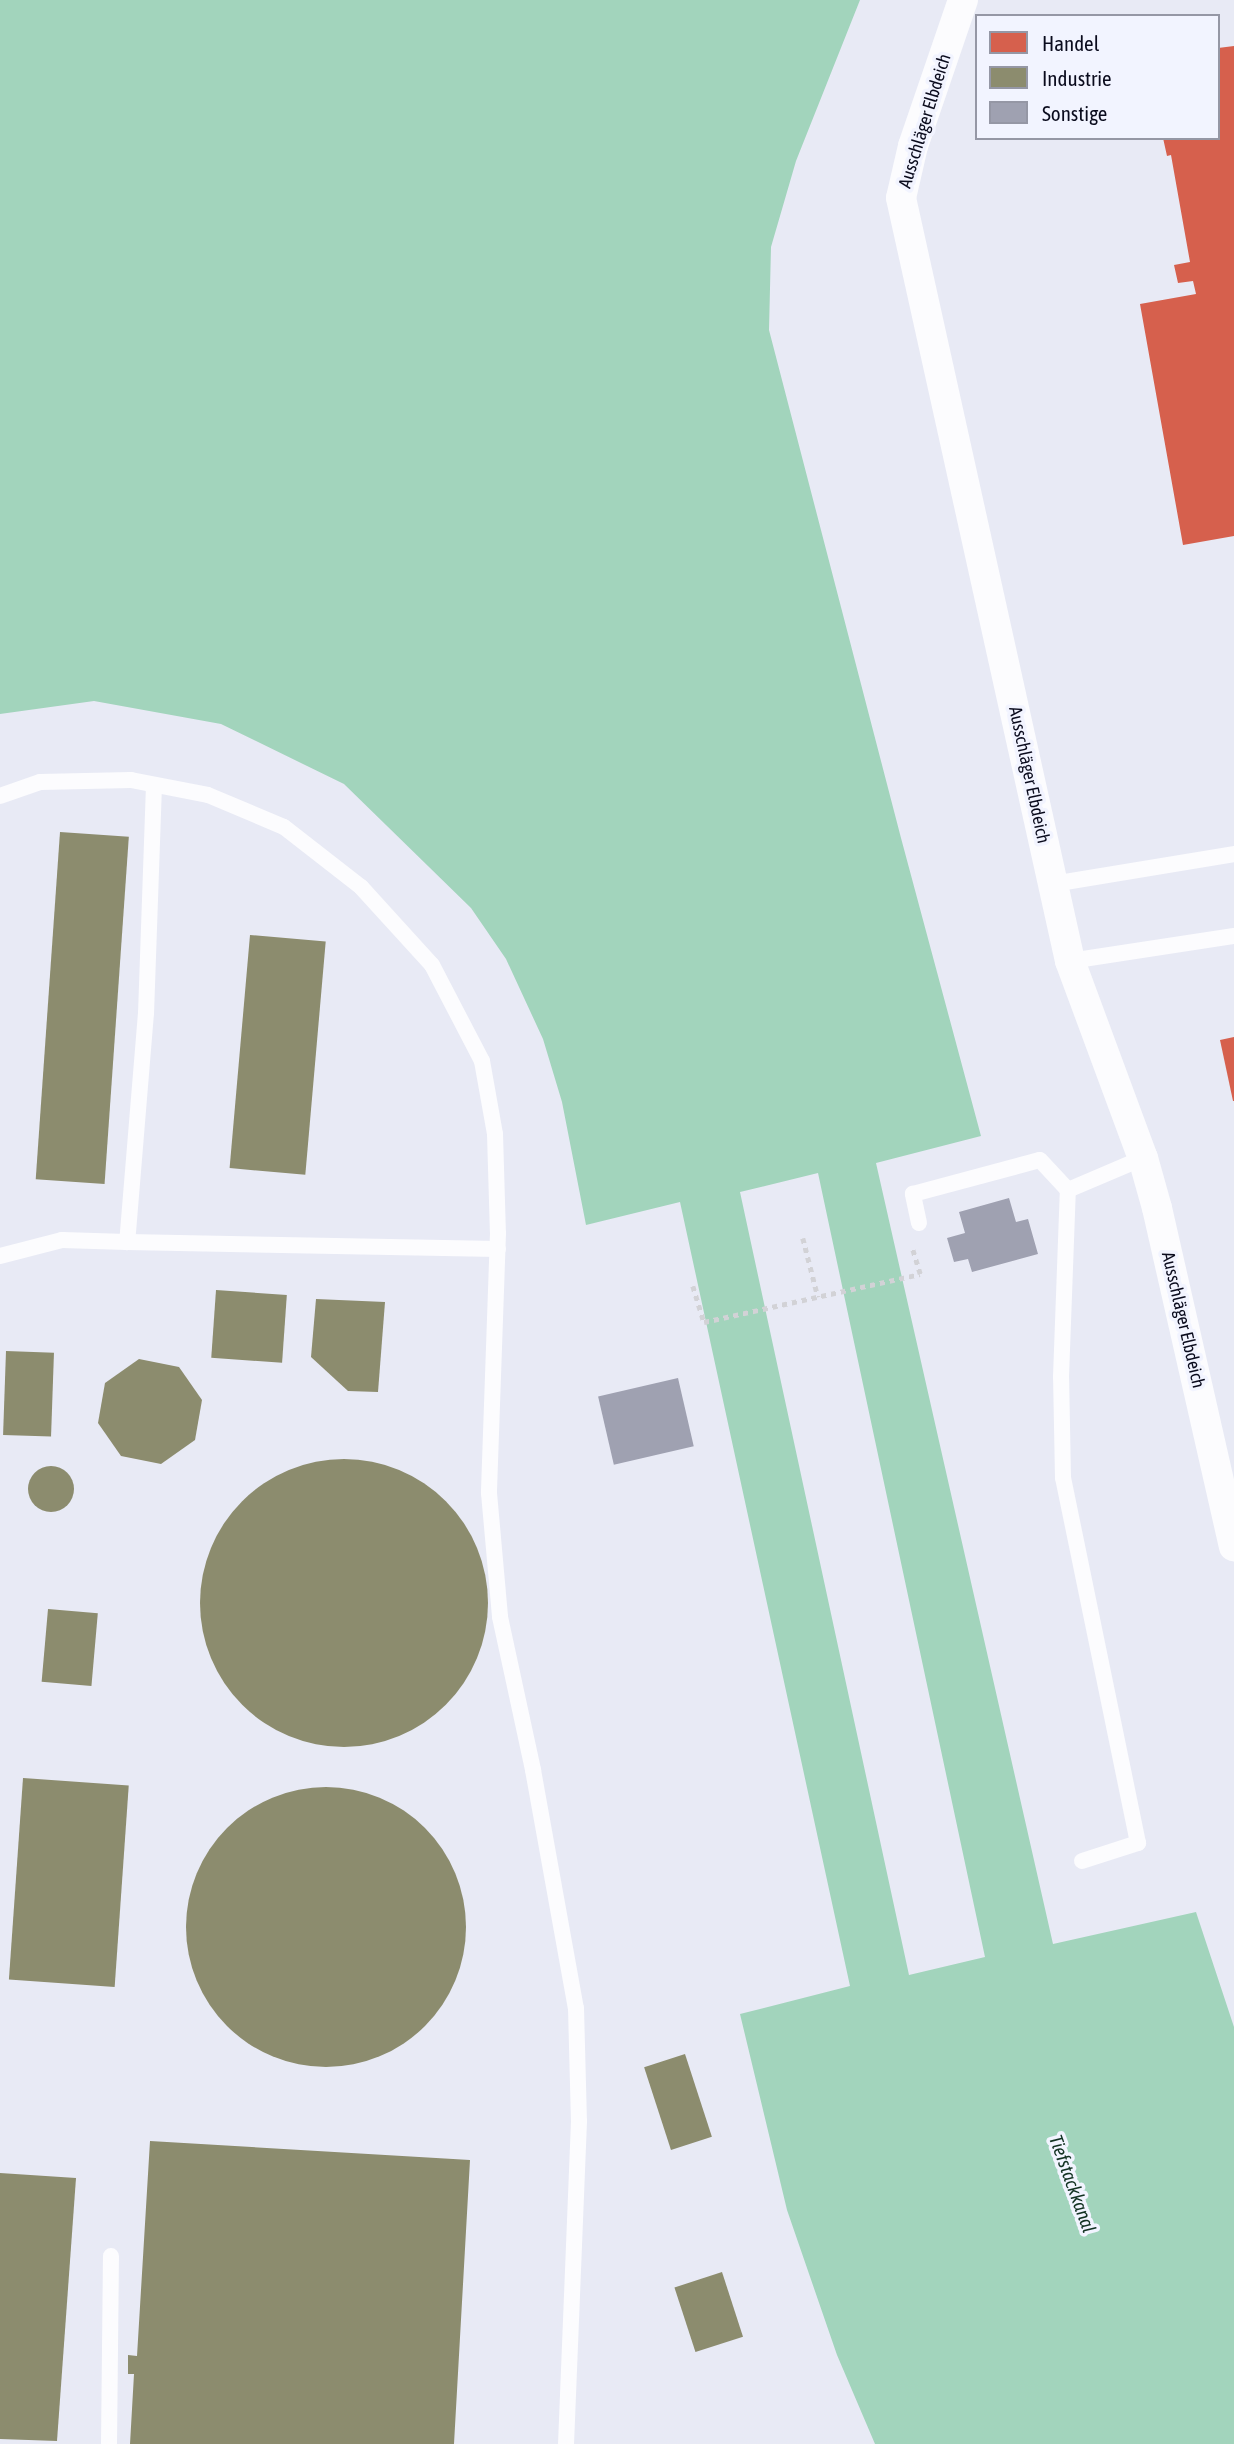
<!DOCTYPE html>
<meta charset="utf-8">
<style>
body{margin:0}
#map{position:relative;width:1234px;height:2444px;overflow:hidden;background:#e8eaf5;font-family:"Asap Condensed",sans-serif}
div>[style]{position:absolute}
[style*='--x']{left:calc(var(--x)*1px);top:calc(var(--y)*1px);width:calc(var(--w)*1px);rotate:calc(var(--a)*1deg)}
.water>*{inset:0;background:#a2d4bc}
.shops>*{inset:0;background:#d6604d}
.industry>*{inset:0;background:#8c8c6e;transform-origin:0 0}
.round{border-radius:50%}
.building>*{inset:0;background:#9fa1b1;transform-origin:0 0}
.path>*{height:4.5px;margin-top:-2.25px;transform-origin:0;background:repeating-linear-gradient(90deg,#d2d2d6 0 5px,transparent 0 10px)}
.lane>*{height:16px;margin:-8px;padding:0 8px;transform-origin:8px;border-radius:8px;background:#fcfcfe}
.street>*{height:30px;margin:-15px;padding:0 15px;transform-origin:15px;border-radius:15px;background:#fcfcfe}
span{translate:-50% -50%;white-space:nowrap;text-align:center;line-height:1.15;-webkit-text-stroke:7px #f2f4ff;paint-order:stroke}
.street-label{font-size:18px;color:#0a0b1d}
.water-label{font-size:19px;color:#123222;font-style:italic}
.legend{position:absolute;left:975px;top:14px;width:245px;height:126px;box-sizing:border-box;background:#f2f4ff;border:2px solid #9597a5;margin:0;padding:9px 12px;list-style:none;font-size:21px;color:#0a0b1d}
.legend li{display:flex;align-items:center;gap:14px;height:35px}
.legend b{width:35px;border:2px solid #9597a5}
</style>
<div id="map">
<div class="water">
<div style="clip-path:polygon(evenodd,0 0,860px 0,796px 161px,771px 247px,769px 330px,901px 838px,981px 1136px,876px 1163px,1053px 1944px,1196px 1912px,1234px 2027px,1234px 2444px,875px 2444px,837px 2355px,787px 2210px,740px 2014px,850px 1986px,680px 1202px,586px 1225px,562px 1102px,543px 1039px,506px 959px,471px 908px,344px 784px,221px 724px,94px 701px,0 714px,0 0,818px 1173px,985px 1957px,909px 1975px,740px 1192px,818px 1173px)"></div>
</div>
<div class="shops">
<div style="clip-path:polygon(1234px 46px,1234px 536px,1183px 545px,1140px 304px,1196px 294px,1193px 281px,1178px 283px,1174px 265px,1190px 262px,1171px 155px,1167px 156px,1163px 138px,1218px 138px,1218px 48px)"></div>
<div style="clip-path:polygon(1234px 1037px,1234px 1101px,1233px 1101px,1220px 1040px)"></div>
</div>
<div class="industry">
<div style="left:60px;top:832px;width:69px;height:348px;rotate:4deg"></div>
<div style="left:250px;top:935px;width:76px;height:234px;rotate:5deg"></div>
<div style="left:216px;top:1290px;width:71px;height:68px;rotate:4deg"></div>
<div style="clip-path:polygon(316px 1299px,385px 1302px,378px 1392px,348px 1391px,311px 1357px)"></div>
<div style="left:6px;top:1351px;width:48px;height:84px;rotate:2deg"></div>
<div style="clip-path:polygon(139px 1359px,179px 1367px,202px 1400px,195px 1440px,161px 1464px,121px 1456px,98px 1423px,105px 1383px)"></div>
<div class="round" style="left:200px;top:1459px;width:288px;height:288px"></div>
<div class="round" style="left:28px;top:1466px;width:46px;height:46px"></div>
<div style="left:48px;top:1609px;width:50px;height:73px;rotate:5deg"></div>
<div style="left:23px;top:1778px;width:106px;height:202px;rotate:4deg"></div>
<div class="round" style="left:186px;top:1787px;width:280px;height:280px"></div>
<div style="left:685px;top:2054px;width:87px;height:43px;rotate:72deg"></div>
<div style="clip-path:polygon(150px 2141px,470px 2160px,454px 2444px,130px 2444px,134px 2374px,128px 2374px,128px 2355px,137px 2356px)"></div>
<div style="clip-path:polygon(0 2173px,76px 2178px,57px 2441px,0 2439px)"></div>
<div style="left:722px;top:2272px;width:68px;height:50px;rotate:72deg"></div>
</div>
<div class="building">
<div style="clip-path:polygon(1009px 1198px,1016px 1222px,1028px 1219px,1038px 1254px,972px 1272px,968px 1259px,954px 1262px,947px 1238px,965px 1233px,959px 1212px)"></div>
<div style="left:678px;top:1378px;width:70px;height:82px;rotate:77deg"></div>
</div>
<div class="path">
<div style="--x:803;--y:1238;--w:61;--a:75.7"></div>
<div style="--x:693;--y:1286;--w:38;--a:73"></div>
<div style="--x:704;--y:1322;--w:221;--a:-12.5"></div>
<div style="--x:920;--y:1274;--w:27;--a:-107"></div>
</div>
<div class="lane">
<div style="--x:154;--y:785;--w:228;--a:92"></div>
<div style="--x:146;--y:1013;--w:230;--a:94.7"></div>
<div style="--x:127;--y:1242;--w:371;--a:1.1"></div>
<div style="--x:0;--y:796;--w:42;--a:-19.3"></div>
<div style="--x:40;--y:782;--w:91;--a:-1.3"></div>
<div style="--x:131;--y:780;--w:78;--a:11"></div>
<div style="--x:208;--y:795;--w:82;--a:22.8"></div>
<div style="--x:284;--y:827;--w:98;--a:37.9"></div>
<div style="--x:361;--y:887;--w:105;--a:47.7"></div>
<div style="--x:432;--y:965;--w:108;--a:62.5"></div>
<div style="--x:482;--y:1061;--w:74;--a:79.9"></div>
<div style="--x:495;--y:1134;--w:99;--a:88.3"></div>
<div style="--x:498;--y:1233;--w:260;--a:92"></div>
<div style="--x:489;--y:1493;--w:124;--a:84.9"></div>
<div style="--x:500;--y:1617;--w:157;--a:77.8"></div>
<div style="--x:533;--y:1770;--w:242;--a:79.8"></div>
<div style="--x:576;--y:2008;--w:113;--a:88.5"></div>
<div style="--x:579;--y:2121;--w:323;--a:92.3"></div>
<div style="--x:1053;--y:884;--w:183;--a:-9.4"></div>
<div style="--x:1070;--y:961;--w:166;--a:-8.7"></div>
<div style="--x:919;--y:1223;--w:30;--a:-102"></div>
<div style="--x:913;--y:1194;--w:131;--a:-15"></div>
<div style="--x:1040;--y:1160;--w:41;--a:47"></div>
<div style="--x:0;--y:1256;--w:64;--a:-14.5"></div>
<div style="--x:62;--y:1240;--w:65;--a:1.8"></div>
<div style="--x:1082;--y:1861;--w:59;--a:-17.8"></div>
<div style="--x:1138;--y:1843;--w:373;--a:-101.6"></div>
<div style="--x:1063;--y:1478;--w:101;--a:-91.1"></div>
<div style="--x:1061;--y:1377;--w:187;--a:-87.9"></div>
<div style="--x:1068;--y:1190;--w:82;--a:-23.1"></div>
<div style="--x:109;--y:2444;--w:188;--a:-89.4"></div>
</div>
<div class="street">
<div style="--x:963;--y:0;--w:154;--a:108.9"></div>
<div style="--x:913;--y:146;--w:53;--a:103"></div>
<div style="--x:901;--y:198;--w:781;--a:77.51"></div>
<div style="--x:1070;--y:961;--w:210;--a:69.7"></div>
<div style="--x:1143;--y:1158;--w:52;--a:74.4"></div>
<div style="--x:1157;--y:1208;--w:347;--a:77.2"></div>
</div>
<div class="street-label">
<span style="left:925px;top:121px;rotate:-73deg">Ausschläger Elbdeich</span>
<span style="left:1029px;top:775px;rotate:78deg">Ausschläger Elbdeich</span>
<span style="left:1183px;top:1320px;rotate:77deg">Ausschläger Elbdeich</span>
</div>
<div class="water-label">
<span style="left:1072px;top:2184px;rotate:70deg">Tiefstackkanal</span>
</div>
<ul class="legend">
<li><b style="height:19px;background:#d6604d"></b>Handel</li>
<li><b style="height:19px;background:#8c8c6e"></b>Industrie</li>
<li><b style="height:19px;background:#9fa1b1"></b>Sonstige</li>
</ul>
</div>
